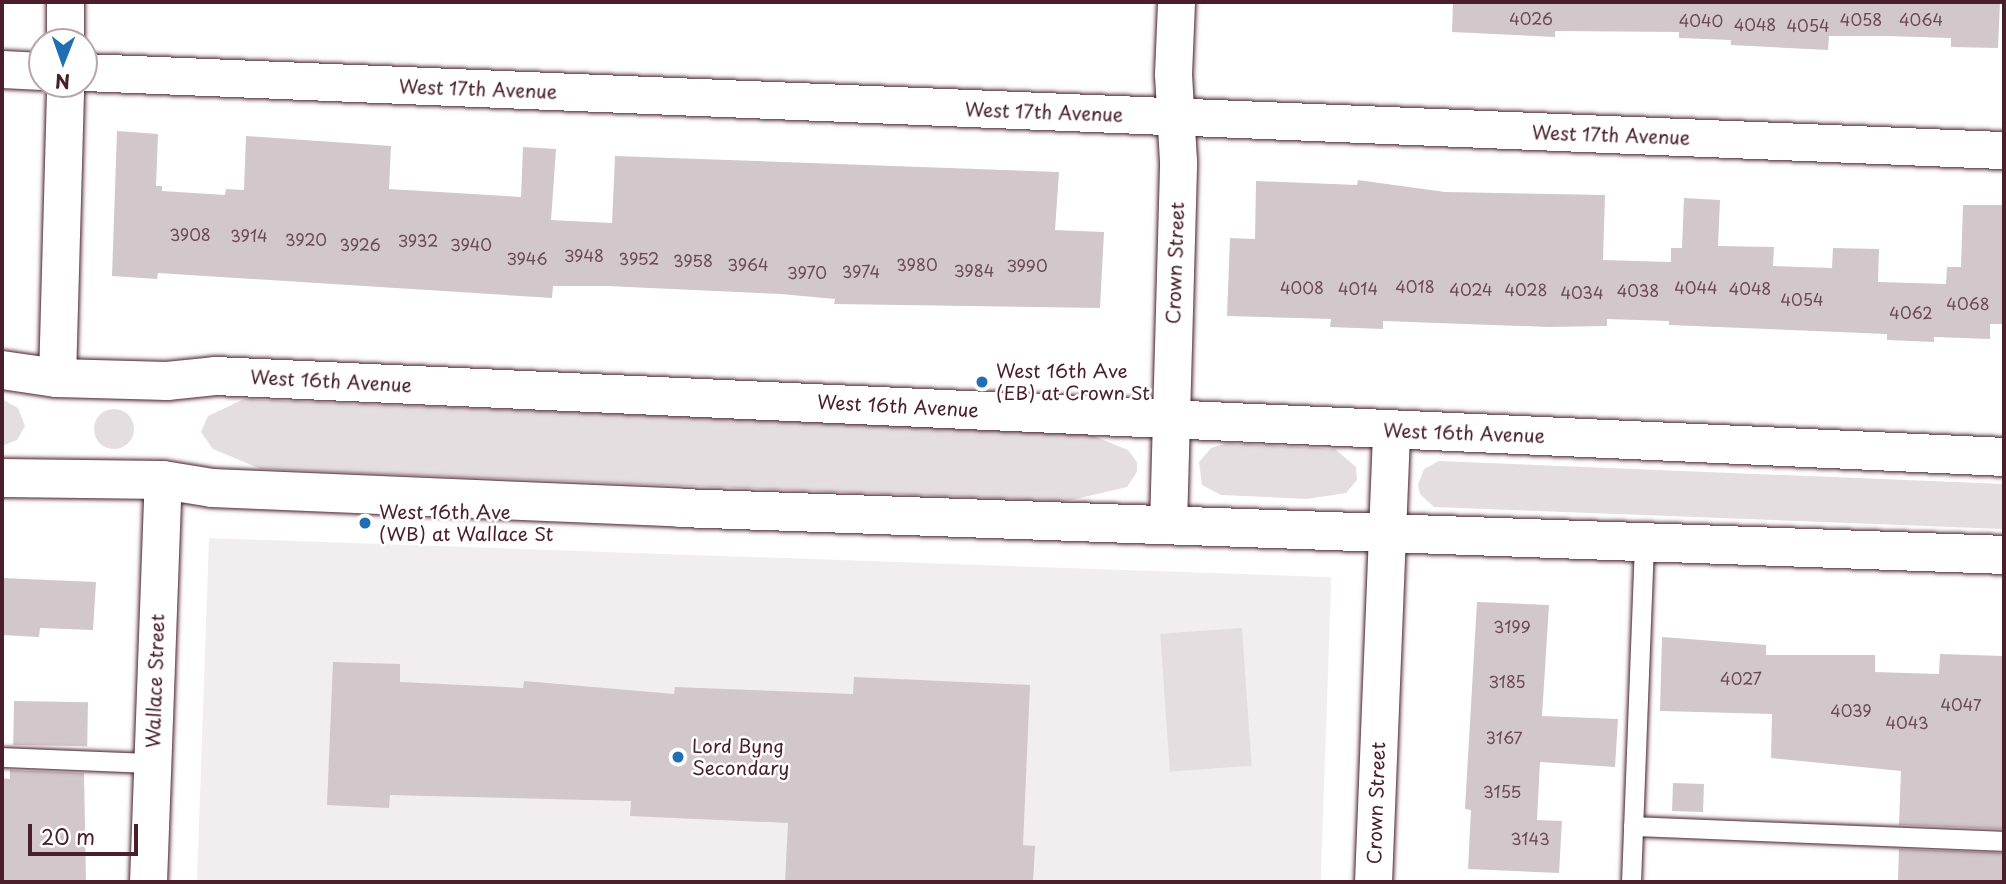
<!DOCTYPE html>
<style>
body{margin:0}
#map{position:relative;width:2006px;height:884px;overflow:hidden;background:#fff;font-family:"Playpen Sans",sans-serif}
div>[style]{position:absolute}
[style*='--x']{left:calc(var(--x)*1px);top:calc(var(--y)*1px);width:calc(var(--w)*1px);rotate:calc(var(--a)*1deg)}
.built>*{inset:0;background:#f2eeef;transform-origin:0 0}
.green>*{inset:0;background:#e5dee0;transform-origin:0 0}
.round{border-radius:50%}
.building>*{inset:0;background:#d2c7cb;transform-origin:0 0}
.roads{filter:drop-shadow(0 0 2px #4a1f2b) drop-shadow(0 0 2px #4a1f2b)}
.service>*{height:19px;margin:-9.5px;padding:0 9.5px;transform-origin:9.5px;border-radius:9.5px;background:#fff}
.minor>*{height:37px;margin:-18.5px;padding:0 18.5px;transform-origin:18.5px;border-radius:18.5px;background:#fff}
.secondary>*{height:38px;margin:-19px;padding:0 19px;transform-origin:19px;border-radius:19px;background:#fff}
.dots>*{width:19px;height:19px;translate:-50% -50%;box-sizing:border-box;border:4px solid #fff;border-radius:50%}
span{translate:-50% -50%;white-space:nowrap;text-align:center;line-height:1.15;-webkit-text-stroke:5px #fff;paint-order:stroke}
.number-label{font-size:16px;color:#6c4953}
.number-label span{-webkit-text-stroke-width:0}
.street-label{font-size:19px;color:#4a1f2b}
.poi-label{font-size:19px;color:#4a1f2b}
.left{translate:0 -50%;text-align:left}
.frame{position:absolute;inset:0;border:4px solid #4a1f2b;pointer-events:none}
.north{position:absolute;left:28px;top:28px;width:70px;height:70px;box-sizing:border-box;background:#fff;border:2px solid #b7a5aa;border-radius:50%;rotate:181deg;font-size:19px;font-weight:700;line-height:28px;text-align:center;color:#4a1f2b}
.north::after{content:'';display:block;margin:auto;width:24px;height:32px;background:#1f6fb2;clip-path:polygon(50% 0,100% 100%,50% 72%,0 100%)}
.scale{position:absolute;left:28px;top:824px;width:110px;height:32px;box-sizing:border-box;border:4px solid #4a1f2b;border-top:0;padding-left:9px;font-size:21px;line-height:24px;white-space:nowrap;color:#4a1f2b;-webkit-text-stroke:5px #fff;paint-order:stroke}
</style>
<div id="map">
<div class="built">
<div style="left:209px;top:538px;width:1123px;height:344px;rotate:2deg"></div>
</div>
<div class="green">
<div style="clip-path:polygon(2px 399px,18px 408px,25px 426px,17px 440px,2px 446px)"></div>
<div style="clip-path:polygon(244px 399px,1086px 433px,1128px 450px,1137px 462px,1137px 472px,1127px 487px,1067px 501px,261px 469px,213px 449px,201px 432px,208px 416px)"></div>
<div class="round" style="left:94px;top:409px;width:40px;height:40px"></div>
<div style="clip-path:polygon(1228px 443px,1335px 449px,1356px 467px,1357px 480px,1346px 493px,1307px 499px,1221px 495px,1202px 485px,1199px 462px,1211px 448px)"></div>
<div style="clip-path:polygon(1439px 461px,2004px 484px,2004px 529px,1434px 507px,1420px 494px,1418px 485px,1424px 469px)"></div>
<div style="left:1242px;top:628px;width:138px;height:82px;rotate:86deg"></div>
</div>
<div class="building">
<div style="clip-path:polygon(1453px 2px,2000px 2px,1998px 48px,1951px 47px,1951px 38px,1886px 36px,1829px 36px,1828px 50px,1731px 45px,1731px 40px,1679px 38px,1679px 32px,1555px 31px,1555px 37px,1452px 32px)"></div>
<div style="clip-path:polygon(117px 131px,158px 134px,156px 186px,162px 186px,162px 191px,225px 195px,226px 189px,244px 190px,246px 136px,391px 146px,389px 189px,521px 197px,523px 147px,556px 149px,551px 220px,612px 223px,615px 156px,1059px 172px,1055px 230px,1104px 232px,1100px 308px,834px 304px,835px 299px,781px 294px,607px 286px,553px 286px,552px 298px,158px 273px,157px 279px,112px 276px)"></div>
<div style="clip-path:polygon(1358px 180px,1445px 192px,1605px 195px,1603px 260px,1671px 262px,1671px 248px,1682px 248px,1684px 198px,1720px 200px,1718px 246px,1774px 247px,1773px 266px,1832px 268px,1833px 248px,1879px 249px,1878px 282px,1946px 284px,1947px 267px,1961px 267px,1963px 205px,2004px 205px,2004px 324px,1990px 324px,1990px 339px,1934px 337px,1934px 342px,1887px 340px,1887px 334px,1669px 325px,1669px 321px,1607px 319px,1607px 326px,1549px 327px,1383px 321px,1383px 329px,1330px 327px,1331px 319px,1227px 316px,1230px 238px,1255px 239px,1256px 181px,1357px 185px)"></div>
<div style="clip-path:polygon(2px 578px,96px 582px,93px 630px,40px 628px,39px 637px,2px 635px)"></div>
<div style="clip-path:polygon(1477px 602px,1549px 605px,1542px 716px,1618px 719px,1615px 767px,1540px 762px,1537px 820px,1562px 821px,1559px 873px,1468px 869px,1471px 810px,1465px 809px)"></div>
<div style="clip-path:polygon(1662px 637px,1766px 645px,1766px 655px,1875px 655px,1875px 672px,1939px 674px,1940px 654px,2004px 656px,2004px 829px,1899px 825px,1901px 771px,1771px 758px,1772px 714px,1660px 711px)"></div>
<div style="clip-path:polygon(333px 662px,400px 664px,400px 682px,523px 688px,524px 681px,674px 694px,675px 687px,853px 694px,854px 677px,1030px 685px,1023px 845px,1035px 846px,1033px 882px,785px 882px,788px 823px,630px 816px,631px 801px,390px 795px,389px 808px,327px 805px)"></div>
<div style="left:14px;top:701px;width:74px;height:44px;rotate:1deg"></div>
<div style="clip-path:polygon(10px 770px,84px 773px,86px 882px,2px 882px,2px 778px,10px 779px)"></div>
<div style="left:1673px;top:783px;width:31px;height:28px;rotate:2deg"></div>
<div style="left:1899px;top:849px;width:105px;height:33px;rotate:2deg"></div>
</div>
<div class="roads">
<div class="service">
<div style="--x:2;--y:757;--w:150;--a:2.3"></div>
<div style="--x:1633;--y:826;--w:371;--a:2.3"></div>
<div style="--x:1631;--y:882;--w:340;--a:-87.8"></div>
</div>
<div class="minor">
<div style="--x:65;--y:42;--w:40;--a:-90"></div>
<div style="--x:2;--y:69;--w:40;--a:2.9"></div>
<div style="--x:84;--y:72;--w:1922;--a:2.33"></div>
<div style="--x:57;--y:378;--w:294;--a:-88.4"></div>
<div style="--x:1168;--y:525;--w:364;--a:-88.4"></div>
<div style="--x:1178;--y:161;--w:87;--a:-93.3"></div>
<div style="--x:1173;--y:74;--w:72;--a:-87.6"></div>
<div style="--x:148;--y:882;--w:402;--a:-87.9"></div>
<div style="--x:1373;--y:882;--w:453;--a:-87.7"></div>
</div>
<div class="secondary">
<div style="--x:2;--y:370;--w:56;--a:8.3"></div>
<div style="--x:57;--y:378;--w:110;--a:1.6"></div>
<div style="--x:167;--y:381;--w:48;--a:-5.9"></div>
<div style="--x:215;--y:376;--w:1791;--a:2.59"></div>
<div style="--x:2;--y:478;--w:161;--a:0.7"></div>
<div style="--x:163;--y:480;--w:50;--a:9.3"></div>
<div style="--x:212;--y:488;--w:468;--a:2.4"></div>
<div style="--x:680;--y:508;--w:1325;--a:2.03"></div>
</div>
</div>
<div class="dots">
<div style="left:982px;top:382px;background:#1f6fb2"></div>
<div style="left:365px;top:523px;background:#1f6fb2"></div>
<div style="left:678px;top:757px;background:#1f6fb2"></div>
</div>
<div class="number-label">
<span style="left:1531px;top:18px">4026</span>
<span style="left:1861px;top:19px">4058</span>
<span style="left:1921px;top:19px">4064</span>
<span style="left:1701px;top:20px">4040</span>
<span style="left:1755px;top:24px">4048</span>
<span style="left:1808px;top:25px">4054</span>
<span style="left:190px;top:234px">3908</span>
<span style="left:249px;top:235px">3914</span>
<span style="left:306px;top:239px">3920</span>
<span style="left:418px;top:240px">3932</span>
<span style="left:360px;top:244px">3926</span>
<span style="left:471px;top:244px">3940</span>
<span style="left:584px;top:255px">3948</span>
<span style="left:527px;top:258px">3946</span>
<span style="left:639px;top:258px">3952</span>
<span style="left:693px;top:260px">3958</span>
<span style="left:748px;top:264px">3964</span>
<span style="left:917px;top:264px">3980</span>
<span style="left:1027px;top:265px">3990</span>
<span style="left:974px;top:270px">3984</span>
<span style="left:861px;top:271px">3974</span>
<span style="left:807px;top:272px">3970</span>
<span style="left:1415px;top:286px">4018</span>
<span style="left:1302px;top:287px">4008</span>
<span style="left:1696px;top:287px">4044</span>
<span style="left:1358px;top:288px">4014</span>
<span style="left:1750px;top:288px">4048</span>
<span style="left:1471px;top:289px">4024</span>
<span style="left:1526px;top:289px">4028</span>
<span style="left:1638px;top:290px">4038</span>
<span style="left:1582px;top:292px">4034</span>
<span style="left:1802px;top:299px">4054</span>
<span style="left:1968px;top:303px">4068</span>
<span style="left:1911px;top:312px">4062</span>
<span style="left:1512px;top:626px">3199</span>
<span style="left:1741px;top:678px">4027</span>
<span style="left:1507px;top:681px">3185</span>
<span style="left:1961px;top:704px">4047</span>
<span style="left:1851px;top:710px">4039</span>
<span style="left:1907px;top:722px">4043</span>
<span style="left:1504px;top:737px">3167</span>
<span style="left:1502px;top:791px">3155</span>
<span style="left:1530px;top:838px">3143</span>
</div>
<div class="street-label">
<span style="left:478px;top:89px;rotate:2deg">West 17th Avenue</span>
<span style="left:1044px;top:112px;rotate:2deg">West 17th Avenue</span>
<span style="left:1611px;top:135px;rotate:2deg">West 17th Avenue</span>
<span style="left:1175px;top:263px;rotate:-88deg">Crown Street</span>
<span style="left:331px;top:381px;rotate:3deg">West 16th Avenue</span>
<span style="left:898px;top:406px;rotate:3deg">West 16th Avenue</span>
<span style="left:1464px;top:433px;rotate:2deg">West 16th Avenue</span>
<span style="left:155px;top:681px;rotate:-88deg">Wallace Street</span>
<span style="left:1376px;top:803px;rotate:-88deg">Crown Street</span>
</div>
<div class="poi-label">
<span class="left" style="left:996px;top:382px">West 16th Ave<br>(EB) at Crown St</span>
<span class="left" style="left:379px;top:523px">West 16th Ave<br>(WB) at Wallace St</span>
<span class="left" style="left:692px;top:757px">Lord Byng<br>Secondary</span>
</div>
<div class="frame"></div>
<div class="north">N</div>
<div class="scale">20 m</div>
</div>
